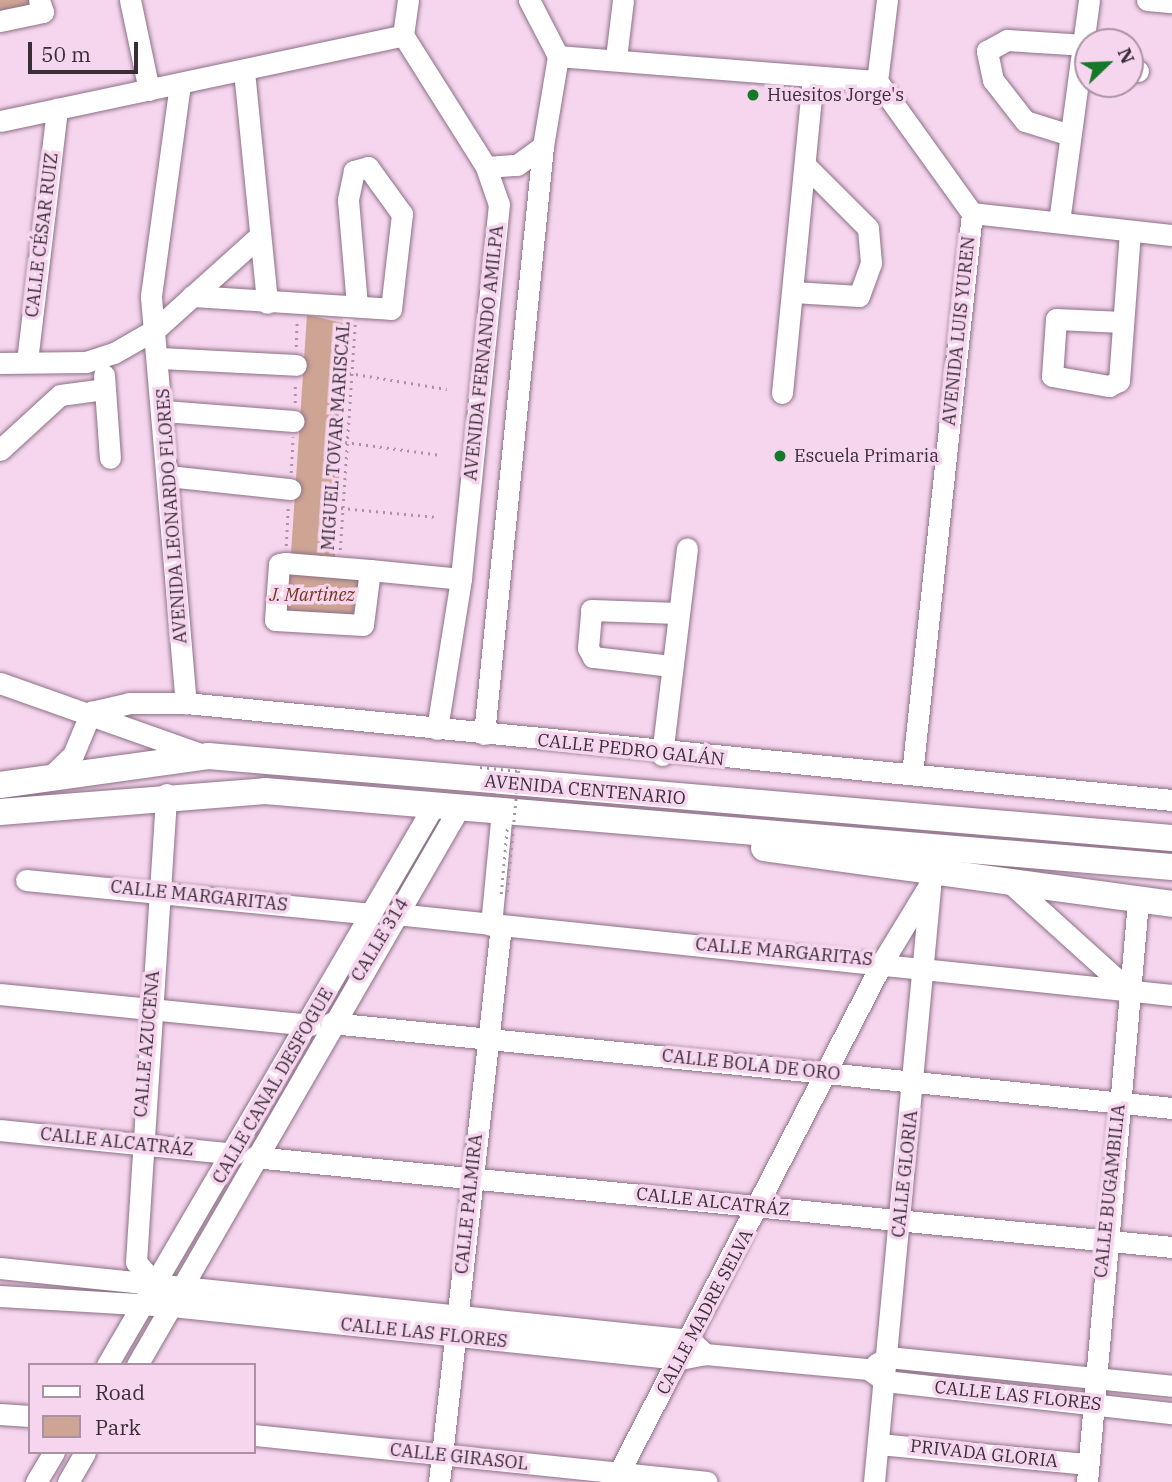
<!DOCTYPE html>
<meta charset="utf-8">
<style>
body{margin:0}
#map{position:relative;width:1172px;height:1482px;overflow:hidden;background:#f6d6ee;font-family:"IBM Plex Serif",serif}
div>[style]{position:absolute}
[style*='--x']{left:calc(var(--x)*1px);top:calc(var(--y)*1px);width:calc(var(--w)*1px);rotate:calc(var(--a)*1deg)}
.green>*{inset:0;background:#cea494}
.path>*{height:2.5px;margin-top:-1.25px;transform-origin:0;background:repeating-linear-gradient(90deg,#aa92a4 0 2px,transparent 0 7px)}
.roads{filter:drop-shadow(0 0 2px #8c7086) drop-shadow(0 0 2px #8c7086)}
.minor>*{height:21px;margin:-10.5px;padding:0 10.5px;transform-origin:10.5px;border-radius:10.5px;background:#fff}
.major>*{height:26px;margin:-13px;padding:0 13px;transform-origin:13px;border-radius:13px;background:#fff}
.path-bridge>*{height:2.5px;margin-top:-1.25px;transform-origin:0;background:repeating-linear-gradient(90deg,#aa92a4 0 2px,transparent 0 7px)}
.dots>*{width:19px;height:19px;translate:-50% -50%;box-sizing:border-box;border:4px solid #f6d6ee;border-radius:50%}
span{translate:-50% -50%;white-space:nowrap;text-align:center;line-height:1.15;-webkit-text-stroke:7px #f6d6ee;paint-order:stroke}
.poi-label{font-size:18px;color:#392d36}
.left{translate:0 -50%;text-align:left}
.street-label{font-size:18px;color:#392d36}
.park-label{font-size:18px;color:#773314;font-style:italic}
.legend{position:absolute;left:28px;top:1363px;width:228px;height:91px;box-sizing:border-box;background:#f6d6ee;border:2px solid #aa92a4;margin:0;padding:9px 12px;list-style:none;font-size:21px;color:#392d36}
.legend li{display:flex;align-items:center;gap:14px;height:35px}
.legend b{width:35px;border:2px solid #aa92a4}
.north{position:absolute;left:1074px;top:28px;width:70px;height:70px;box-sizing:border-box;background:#f6d6ee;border:2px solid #aa92a4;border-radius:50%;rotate:67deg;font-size:19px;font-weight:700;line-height:28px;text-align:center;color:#392d36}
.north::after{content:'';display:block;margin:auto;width:24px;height:32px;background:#167829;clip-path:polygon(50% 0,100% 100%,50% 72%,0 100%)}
.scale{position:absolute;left:28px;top:42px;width:110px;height:32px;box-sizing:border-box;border:4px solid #392d36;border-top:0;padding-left:9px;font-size:21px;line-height:24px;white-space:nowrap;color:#392d36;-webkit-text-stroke:5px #f6d6ee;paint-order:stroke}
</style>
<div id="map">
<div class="green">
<div style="clip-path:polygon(0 0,33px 0,35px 8px,0 15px)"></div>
<div style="clip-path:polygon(307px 315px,348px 324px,334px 573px,368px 577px,361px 631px,278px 624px,285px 568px,290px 568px)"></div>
</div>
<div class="path">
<div style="--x:296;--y:347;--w:25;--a:-88"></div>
<div style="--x:349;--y:373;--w:99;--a:9.3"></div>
<div style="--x:295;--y:403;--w:21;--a:-90"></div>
<div style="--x:345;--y:442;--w:97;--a:7.7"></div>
<div style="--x:291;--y:473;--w:36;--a:-87"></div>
<div style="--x:341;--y:508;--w:96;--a:5.4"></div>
<div style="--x:286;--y:546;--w:39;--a:-87"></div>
<div style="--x:340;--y:550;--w:227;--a:-86.2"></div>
</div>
<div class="roads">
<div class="minor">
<div style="--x:130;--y:0;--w:92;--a:78.1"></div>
<div style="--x:408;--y:0;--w:35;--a:98"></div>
<div style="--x:403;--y:35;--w:156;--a:57.8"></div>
<div style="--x:486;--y:167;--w:39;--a:71"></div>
<div style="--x:499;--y:204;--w:377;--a:95.8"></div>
<div style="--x:461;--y:579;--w:152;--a:99.1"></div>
<div style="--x:887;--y:0;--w:82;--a:97"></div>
<div style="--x:877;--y:81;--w:163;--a:54.3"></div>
<div style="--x:972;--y:213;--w:564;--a:96.1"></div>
<div style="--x:1147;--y:0;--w:25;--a:5"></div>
<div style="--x:0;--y:21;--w:44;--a:-11.8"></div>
<div style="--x:43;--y:12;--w:13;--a:-108"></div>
<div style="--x:558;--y:56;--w:320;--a:4.5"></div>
<div style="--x:616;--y:58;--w:58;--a:-83.1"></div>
<div style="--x:1130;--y:70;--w:8;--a:7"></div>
<div style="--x:244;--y:71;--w:233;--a:84.3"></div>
<div style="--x:180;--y:84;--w:215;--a:97.8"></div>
<div style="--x:151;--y:297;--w:408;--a:85.1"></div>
<div style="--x:0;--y:121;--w:412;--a:-12"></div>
<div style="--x:1070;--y:135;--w:47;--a:-162.7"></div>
<div style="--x:1025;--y:121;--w:52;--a:-128"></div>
<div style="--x:993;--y:80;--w:30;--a:-102"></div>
<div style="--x:987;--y:51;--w:23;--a:-29"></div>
<div style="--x:1007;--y:40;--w:78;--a:3.7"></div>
<div style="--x:486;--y:167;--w:31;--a:-4"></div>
<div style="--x:517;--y:165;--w:32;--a:-36"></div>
<div style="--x:972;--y:213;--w:201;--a:6.3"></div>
<div style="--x:1059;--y:222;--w:224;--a:-82.3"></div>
<div style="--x:793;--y:292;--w:66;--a:3.5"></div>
<div style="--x:859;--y:296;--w:35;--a:-70"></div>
<div style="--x:871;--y:263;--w:35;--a:-95"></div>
<div style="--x:868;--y:228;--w:85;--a:-135"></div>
<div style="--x:192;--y:296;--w:199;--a:3.7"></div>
<div style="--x:391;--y:309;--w:96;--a:-83.4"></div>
<div style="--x:402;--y:214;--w:58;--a:-125.9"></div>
<div style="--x:368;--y:167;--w:15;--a:164"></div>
<div style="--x:354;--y:171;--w:30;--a:102"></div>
<div style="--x:348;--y:200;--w:106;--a:85.1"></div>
<div style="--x:1122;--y:322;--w:66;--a:-177.4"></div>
<div style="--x:1056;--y:319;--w:57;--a:94"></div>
<div style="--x:1052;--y:376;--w:58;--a:10"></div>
<div style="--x:1109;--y:386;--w:11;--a:-27"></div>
<div style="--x:1119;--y:381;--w:149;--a:-85.8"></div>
<div style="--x:160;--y:358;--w:136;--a:2.9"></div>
<div style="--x:27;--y:361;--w:254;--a:-83.2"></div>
<div style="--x:0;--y:363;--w:86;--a:-0.7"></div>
<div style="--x:86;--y:362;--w:29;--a:-18"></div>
<div style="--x:114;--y:353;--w:48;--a:-29.7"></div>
<div style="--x:156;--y:329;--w:136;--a:-42"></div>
<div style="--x:104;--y:375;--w:83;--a:85.9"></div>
<div style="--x:782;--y:393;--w:317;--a:-84.4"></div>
<div style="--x:164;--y:411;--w:130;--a:4.4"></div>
<div style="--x:0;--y:450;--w:81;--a:-42.5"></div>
<div style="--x:60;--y:395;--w:44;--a:-7.8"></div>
<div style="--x:168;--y:476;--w:123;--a:6.1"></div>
<div style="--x:370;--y:570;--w:55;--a:97.3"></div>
<div style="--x:363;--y:625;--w:88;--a:-176.7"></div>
<div style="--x:275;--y:620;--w:56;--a:-85.9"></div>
<div style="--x:279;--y:564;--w:6;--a:-9"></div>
<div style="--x:285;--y:563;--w:85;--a:4.7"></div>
<div style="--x:370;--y:570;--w:91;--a:5.6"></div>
<div style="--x:671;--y:666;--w:79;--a:-173.4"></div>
<div style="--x:593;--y:657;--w:10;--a:-119"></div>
<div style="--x:588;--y:648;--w:38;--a:-85"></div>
<div style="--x:591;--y:610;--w:87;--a:2"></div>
<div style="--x:0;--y:683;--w:219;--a:19.5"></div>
<div style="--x:91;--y:712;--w:39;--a:-13"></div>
<div style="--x:129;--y:703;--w:57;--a:0"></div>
<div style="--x:186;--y:703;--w:991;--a:5.62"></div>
<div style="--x:484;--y:734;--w:591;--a:-84.27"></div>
<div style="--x:543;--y:146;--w:91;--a:-80.5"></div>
<div style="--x:558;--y:56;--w:63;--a:-117.4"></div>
<div style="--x:662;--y:755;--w:208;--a:-83.1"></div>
<div style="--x:48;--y:779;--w:35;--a:-44"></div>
<div style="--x:73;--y:755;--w:47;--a:-67.3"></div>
<div style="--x:26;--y:880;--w:347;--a:5.6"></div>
<div style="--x:1007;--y:880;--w:166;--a:42.1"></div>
<div style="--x:396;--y:914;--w:780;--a:5.96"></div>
<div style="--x:491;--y:925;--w:115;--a:-84.5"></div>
<div style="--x:0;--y:994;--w:312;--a:5.7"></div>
<div style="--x:331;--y:1023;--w:845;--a:5.77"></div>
<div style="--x:0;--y:1130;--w:236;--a:5.8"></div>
<div style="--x:254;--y:1157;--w:922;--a:5.6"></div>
<div style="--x:0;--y:1268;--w:694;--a:5.96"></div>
<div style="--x:690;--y:1340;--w:21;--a:43"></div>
<div style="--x:156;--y:1285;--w:30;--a:-131"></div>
<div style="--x:136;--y:1262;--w:469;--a:-86.3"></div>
<div style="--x:0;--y:1296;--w:172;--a:3.3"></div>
<div style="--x:172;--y:1306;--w:511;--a:5.96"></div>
<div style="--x:680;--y:1359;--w:25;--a:-11"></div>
<div style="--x:705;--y:1354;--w:164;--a:5.3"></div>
<div style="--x:868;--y:1369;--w:21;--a:35"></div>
<div style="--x:885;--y:1381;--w:289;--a:6.4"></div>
<div style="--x:876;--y:1364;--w:14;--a:-30"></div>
<div style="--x:888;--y:1357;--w:285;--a:5.8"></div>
<div style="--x:107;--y:1365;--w:648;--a:-59.72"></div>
<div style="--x:137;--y:1365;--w:643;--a:-59.97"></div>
<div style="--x:0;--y:1414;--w:30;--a:4"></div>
<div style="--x:254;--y:1435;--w:455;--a:5.9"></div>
<div style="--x:879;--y:1444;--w:210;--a:5.5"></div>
<div style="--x:36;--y:1482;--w:35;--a:-59"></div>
<div style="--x:68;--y:1482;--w:34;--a:-60"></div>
<div style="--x:439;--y:1482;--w:559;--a:-83.64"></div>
<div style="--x:614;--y:1482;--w:586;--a:-62.69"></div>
<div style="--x:883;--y:961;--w:92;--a:-58.7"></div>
<div style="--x:874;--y:1482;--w:597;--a:-84.61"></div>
<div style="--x:1087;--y:1482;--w:583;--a:-84.98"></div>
</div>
<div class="major">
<div style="--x:0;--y:785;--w:210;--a:-7.9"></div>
<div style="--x:208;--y:756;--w:967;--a:4.86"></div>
<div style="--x:0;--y:812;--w:266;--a:-4.5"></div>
<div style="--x:265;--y:791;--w:910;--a:4.79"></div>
<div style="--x:764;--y:848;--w:412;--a:7.8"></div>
</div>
</div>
<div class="path-bridge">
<div style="--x:480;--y:767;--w:39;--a:6"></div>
<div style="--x:519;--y:771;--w:125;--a:95.5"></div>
<div style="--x:507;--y:895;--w:6;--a:-171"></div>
<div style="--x:501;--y:894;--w:66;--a:-84.8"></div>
</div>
<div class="dots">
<div style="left:753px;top:95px;background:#167829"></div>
<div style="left:780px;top:456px;background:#167829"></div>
</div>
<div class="poi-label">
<span class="left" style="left:767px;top:95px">Huesitos Jorge's</span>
<span class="left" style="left:794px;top:456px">Escuela Primaria</span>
</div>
<div class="street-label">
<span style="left:42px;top:235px;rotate:-83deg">CALLE CÉSAR RUIZ</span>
<span style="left:959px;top:331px;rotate:-84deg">AVENIDA LUIS YUREN</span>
<span style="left:484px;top:353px;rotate:-84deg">AVENIDA FERNANDO AMILPA</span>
<span style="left:336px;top:436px;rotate:-86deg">MIGUEL TOVAR MARISCAL</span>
<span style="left:172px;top:516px;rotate:-94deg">AVENIDA LEONARDO FLORES</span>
<span style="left:631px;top:750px;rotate:6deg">CALLE PEDRO GALÁN</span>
<span style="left:585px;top:790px;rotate:5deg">AVENIDA CENTENARIO</span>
<span style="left:199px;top:896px;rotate:6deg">CALLE MARGARITAS</span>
<span style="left:380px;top:940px;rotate:-59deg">CALLE 314</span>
<span style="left:784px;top:952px;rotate:5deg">CALLE MARGARITAS</span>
<span style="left:147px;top:1044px;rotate:-85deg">CALLE AZUCENA</span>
<span style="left:751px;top:1065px;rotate:6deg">CALLE BOLA DE ORO</span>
<span style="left:273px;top:1086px;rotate:-60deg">CALLE CANAL DESFOGUE</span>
<span style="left:117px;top:1142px;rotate:6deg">CALLE ALCATRÁZ</span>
<span style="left:905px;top:1174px;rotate:-84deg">CALLE GLORIA</span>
<span style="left:1110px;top:1191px;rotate:-84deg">CALLE BUGAMBILIA</span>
<span style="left:713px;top:1202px;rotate:6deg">CALLE ALCATRÁZ</span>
<span style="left:469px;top:1204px;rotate:-84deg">CALLE PALMIRA</span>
<span style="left:705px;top:1312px;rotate:-62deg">CALLE MADRE SELVA</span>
<span style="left:424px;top:1333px;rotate:6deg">CALLE LAS FLORES</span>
<span style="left:1018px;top:1396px;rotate:6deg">CALLE LAS FLORES</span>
<span style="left:984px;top:1454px;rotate:6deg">PRIVADA GLORIA</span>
<span style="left:459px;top:1457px;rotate:6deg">CALLE GIRASOL</span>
</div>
<div class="park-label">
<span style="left:312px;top:595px">J. Martinez</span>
</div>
<ul class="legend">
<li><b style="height:9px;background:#fff"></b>Road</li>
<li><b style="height:19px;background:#cea494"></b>Park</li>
</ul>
<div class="north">N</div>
<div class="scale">50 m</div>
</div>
